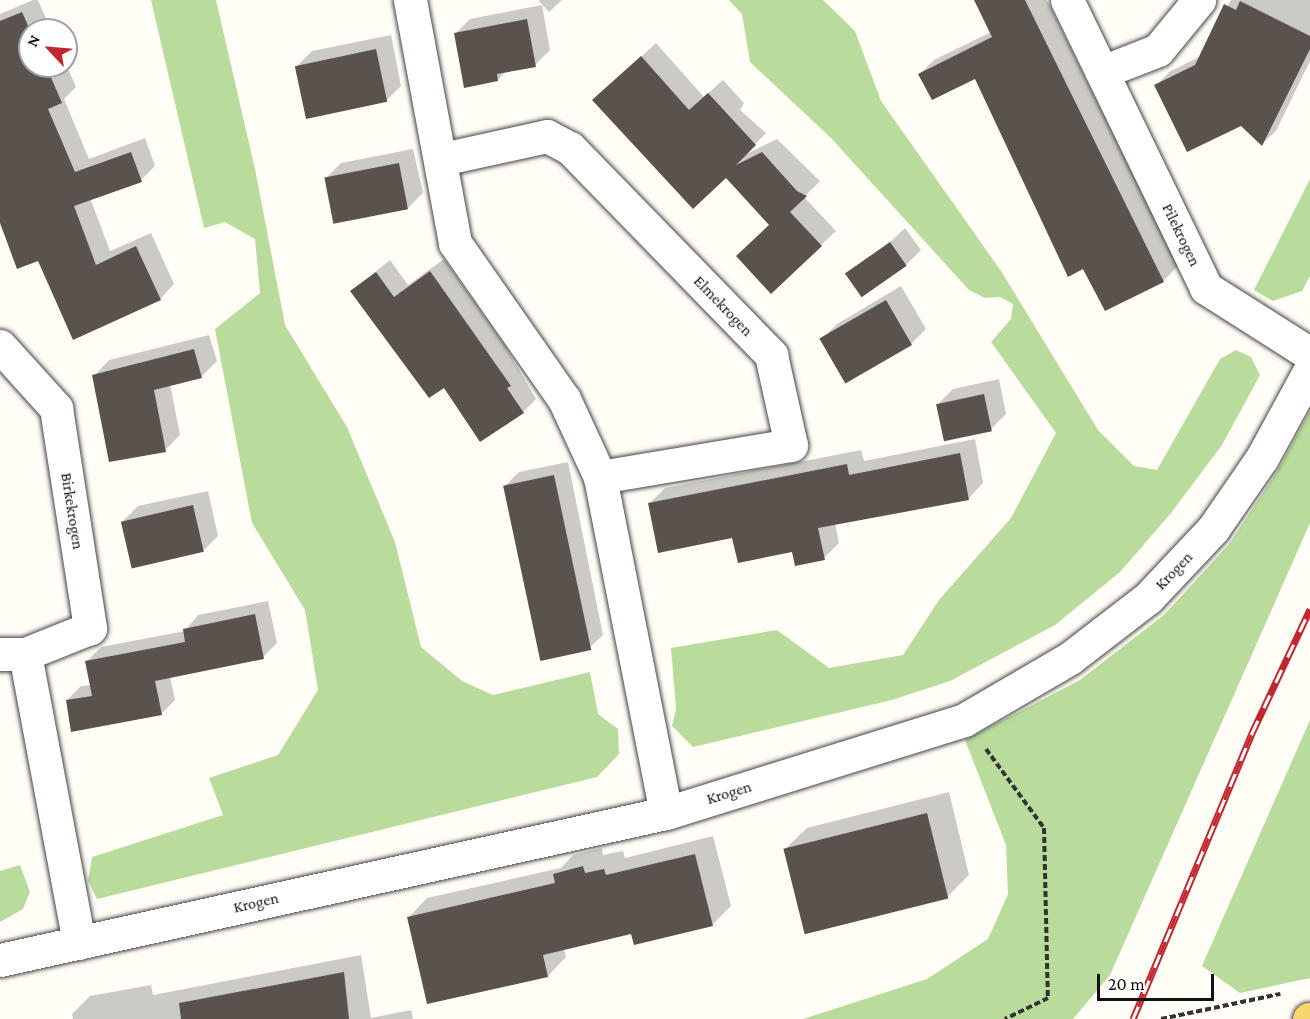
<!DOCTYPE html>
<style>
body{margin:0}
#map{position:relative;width:1310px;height:1019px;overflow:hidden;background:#fffdf5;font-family:"Crimson Pro",serif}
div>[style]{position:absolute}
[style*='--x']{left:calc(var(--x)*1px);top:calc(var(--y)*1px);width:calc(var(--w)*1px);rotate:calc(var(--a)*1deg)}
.forest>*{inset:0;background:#b9dc9c}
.shadow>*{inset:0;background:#0003}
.building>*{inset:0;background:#5a524d;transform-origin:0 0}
.path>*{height:4px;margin-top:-2px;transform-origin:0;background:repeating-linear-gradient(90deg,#333 0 6px,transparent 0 9px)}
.roads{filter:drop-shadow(0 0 2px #444) drop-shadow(0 0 2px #444)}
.street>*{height:33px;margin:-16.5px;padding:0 16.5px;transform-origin:16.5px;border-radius:16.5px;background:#fff}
.primary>*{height:33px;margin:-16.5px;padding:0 16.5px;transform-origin:16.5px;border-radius:16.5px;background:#f9d66b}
.rail>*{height:7px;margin-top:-3.5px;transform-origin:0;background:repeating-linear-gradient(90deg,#fff 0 14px,#c4262e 0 28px);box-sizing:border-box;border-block:2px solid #c4262e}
span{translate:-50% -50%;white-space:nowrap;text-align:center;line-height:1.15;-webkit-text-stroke:6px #fff;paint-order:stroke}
.street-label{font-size:16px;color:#111}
.north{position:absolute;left:18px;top:18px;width:60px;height:60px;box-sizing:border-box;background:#fff;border:2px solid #a0a0a0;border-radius:50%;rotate:296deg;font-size:16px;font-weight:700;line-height:24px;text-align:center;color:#111}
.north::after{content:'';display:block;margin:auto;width:21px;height:27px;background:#c4262e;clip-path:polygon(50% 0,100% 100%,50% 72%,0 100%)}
.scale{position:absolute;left:1097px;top:974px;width:117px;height:27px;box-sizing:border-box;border:3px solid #111;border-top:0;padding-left:8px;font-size:18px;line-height:21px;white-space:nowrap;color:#111;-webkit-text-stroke:4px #fff;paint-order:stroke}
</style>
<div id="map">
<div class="forest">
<div style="clip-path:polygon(151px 0,216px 0,255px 169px,285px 325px,347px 427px,395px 542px,421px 647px,462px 681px,493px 695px,590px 672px,598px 714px,618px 729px,619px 754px,597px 777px,97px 899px,88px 881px,92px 857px,223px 815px,209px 778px,278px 755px,318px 690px,305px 610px,252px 523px,215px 329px,260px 293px,255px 239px,225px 222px,204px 228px)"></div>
<div style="clip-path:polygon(729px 0,823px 0,855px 31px,881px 101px,1001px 271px,1098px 430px,1134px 466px,1157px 470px,1220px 359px,1236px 350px,1251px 357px,1260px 375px,1222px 445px,1171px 513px,1120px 572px,1055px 625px,950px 681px,892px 700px,693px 747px,672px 726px,676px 709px,671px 648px,777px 630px,829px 668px,903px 655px,939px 600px,1011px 518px,1056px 433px,991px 342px,1011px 319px,1013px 304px,1000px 297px,985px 298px,969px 290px,831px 138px,750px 62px,742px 14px)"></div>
<div style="clip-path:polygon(1310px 179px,1310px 276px,1302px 291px,1273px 301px,1254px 290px)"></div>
<div style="clip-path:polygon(1310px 411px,1310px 523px,1110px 975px,1073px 1019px,803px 1019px,927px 979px,988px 939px,1008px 894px,1006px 845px,965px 740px,1080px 680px,1164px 615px,1230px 543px,1278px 470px)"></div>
<div style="clip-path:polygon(1310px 720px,1310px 978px,1240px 993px,1202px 966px)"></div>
<div style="clip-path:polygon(20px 865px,30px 892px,23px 909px,0 922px,0 871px)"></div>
</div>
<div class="shadow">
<div style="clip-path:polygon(33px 0,38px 0,51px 30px,30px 30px,30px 66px,66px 64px,76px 87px,64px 99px,89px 159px,145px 138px,155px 166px,141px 180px,90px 198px,110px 251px,151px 233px,174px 284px,160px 299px,38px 259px,0 196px,0 14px)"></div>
<div style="clip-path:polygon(538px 0,562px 0,549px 12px)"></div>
<div style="clip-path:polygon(975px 0,1047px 0,1178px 266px,1164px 280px,1105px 309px,976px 77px,920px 74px,934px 60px,991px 32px)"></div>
<div style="clip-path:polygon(1231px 0,1310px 0,1310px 61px,1276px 131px,1262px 144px,1241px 124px,1156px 86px,1169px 72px,1201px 56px)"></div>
<div style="clip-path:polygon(542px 5px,550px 50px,535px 65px,507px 70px,498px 80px,455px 34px,470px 19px)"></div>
<div style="clip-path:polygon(391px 35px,401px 86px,386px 101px,297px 66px,312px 51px)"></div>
<div style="clip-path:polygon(656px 43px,704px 97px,723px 80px,744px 103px,740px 110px,766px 133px,746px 154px,777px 139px,820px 181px,804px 197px,836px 231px,771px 292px,771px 224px,726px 176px,594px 100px)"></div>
<div style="clip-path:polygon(413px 149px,423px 193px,408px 208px,326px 178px,341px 163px)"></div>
<div style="clip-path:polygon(905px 228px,921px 250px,906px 265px,851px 279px)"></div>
<div style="clip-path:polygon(444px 259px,504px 344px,536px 399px,523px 412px,444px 386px,352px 291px,390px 260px,408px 285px)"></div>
<div style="clip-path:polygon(901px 286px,926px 329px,911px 344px,822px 339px,837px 324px)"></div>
<div style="clip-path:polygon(209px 335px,217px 361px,202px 376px,170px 384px,180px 435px,165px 450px,94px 376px,109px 360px)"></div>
<div style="clip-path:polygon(999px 379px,1006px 414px,991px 429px,938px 404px,953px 389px)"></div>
<div style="clip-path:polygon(975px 439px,983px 483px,968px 499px,835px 523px,839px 543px,824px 558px,734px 537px,650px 503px,665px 488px,861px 450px,864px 461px)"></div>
<div style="clip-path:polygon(568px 462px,603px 635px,589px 648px,505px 486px,519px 472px)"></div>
<div style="clip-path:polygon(208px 491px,218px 536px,203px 551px,123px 521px,138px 506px)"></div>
<div style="clip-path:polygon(268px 601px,277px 643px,263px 657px,170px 676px,175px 700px,161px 714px,67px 700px,81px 686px,91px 685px,87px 661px,101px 647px,185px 631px,198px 615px)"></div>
<div style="clip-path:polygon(949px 792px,969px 875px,947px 897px,785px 849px,807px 828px)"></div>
<div style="clip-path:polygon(713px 836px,731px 906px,712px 925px,632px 932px,564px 949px,566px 957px,548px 976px,409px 917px,427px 898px,561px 868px,573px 855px,602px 848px,603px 855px,623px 851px,625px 858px)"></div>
<div style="clip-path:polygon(361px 955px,371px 1018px,411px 1010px,413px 1019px,73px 1019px,72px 1014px,90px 996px,151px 985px,153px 995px)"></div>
</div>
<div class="building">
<div style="clip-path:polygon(974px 0,1025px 0,1164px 282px,1105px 311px,1083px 269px,1068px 277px,975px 79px,932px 100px,918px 74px,992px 37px)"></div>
<div style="clip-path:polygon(1240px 1px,1310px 36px,1310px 49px,1262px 146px,1241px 126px,1187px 152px,1154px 85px,1195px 65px,1224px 4px,1236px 10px)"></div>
<div style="clip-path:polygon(22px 12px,30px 30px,30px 66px,46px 66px,62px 103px,48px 109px,75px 172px,131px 152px,142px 182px,74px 206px,96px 265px,136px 246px,161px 300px,73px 340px,38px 261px,17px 269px,0 223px,0 21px)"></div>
<div style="clip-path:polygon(527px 19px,536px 67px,497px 74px,498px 81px,464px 88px,454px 33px)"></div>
<div style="left:376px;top:49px;width:54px;height:83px;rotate:78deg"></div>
<div style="clip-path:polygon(641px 56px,689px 110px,708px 93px,756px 145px,736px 165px,762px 152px,797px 191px,807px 196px,790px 212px,822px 246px,771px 294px,736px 256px,769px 225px,726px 178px,693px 209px,592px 100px)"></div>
<div style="left:399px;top:163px;width:47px;height:76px;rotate:79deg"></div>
<div style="left:890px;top:242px;width:29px;height:55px;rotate:55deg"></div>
<div style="clip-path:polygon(430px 271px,511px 386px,507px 388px,524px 413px,480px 442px,444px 388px,429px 398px,350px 291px,376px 272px,394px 297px)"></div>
<div style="left:886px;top:300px;width:52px;height:77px;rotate:60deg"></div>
<div style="clip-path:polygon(194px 349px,202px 378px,154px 390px,166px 452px,109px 462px,92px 375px)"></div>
<div style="left:984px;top:394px;width:38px;height:49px;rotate:78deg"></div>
<div style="clip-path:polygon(960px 453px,969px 500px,818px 528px,825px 560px,795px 566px,792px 552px,738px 563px,732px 538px,658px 553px,648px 503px,847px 464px,849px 475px)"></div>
<div style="left:554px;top:475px;width:179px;height:52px;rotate:78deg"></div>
<div style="left:193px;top:505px;width:48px;height:74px;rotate:77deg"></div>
<div style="clip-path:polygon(255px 614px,264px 659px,155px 681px,162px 715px,71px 732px,66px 700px,92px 696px,85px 661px,185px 642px,183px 629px)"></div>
<div style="left:927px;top:813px;width:88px;height:148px;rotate:76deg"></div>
<div style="clip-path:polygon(695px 854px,713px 926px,634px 945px,631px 934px,543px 955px,548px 977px,427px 1004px,407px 917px,555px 883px,553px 874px,583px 866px,585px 873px,604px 869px,606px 875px)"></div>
<div style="clip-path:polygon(344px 972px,349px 1019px,181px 1019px,179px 1003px)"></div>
</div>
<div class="path">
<div style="--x:986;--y:749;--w:98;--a:53.7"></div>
<div style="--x:1044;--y:828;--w:170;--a:88.7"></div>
<div style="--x:1048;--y:998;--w:48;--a:154"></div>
<div style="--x:1161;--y:1019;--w:122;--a:-11.9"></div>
</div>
<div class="roads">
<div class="street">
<div style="--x:410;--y:0;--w:247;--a:79.5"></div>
<div style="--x:455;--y:243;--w:190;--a:55.1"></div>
<div style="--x:564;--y:399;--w:86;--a:65.2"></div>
<div style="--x:600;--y:477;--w:342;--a:78.9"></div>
<div style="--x:1067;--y:0;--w:320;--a:64.2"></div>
<div style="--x:1206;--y:288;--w:123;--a:32.4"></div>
<div style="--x:1102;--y:72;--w:60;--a:-21.4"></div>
<div style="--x:1158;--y:50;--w:65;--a:-50.6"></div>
<div style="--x:442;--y:159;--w:107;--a:-12.4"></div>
<div style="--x:547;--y:136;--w:26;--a:28"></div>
<div style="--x:570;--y:148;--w:289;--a:45.8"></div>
<div style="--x:771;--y:355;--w:92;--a:77.5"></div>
<div style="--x:791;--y:445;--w:194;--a:170.5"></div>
<div style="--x:0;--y:346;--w:84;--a:47.9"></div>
<div style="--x:56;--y:408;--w:223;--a:81.2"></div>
<div style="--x:90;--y:628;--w:70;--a:158.2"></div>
<div style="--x:0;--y:654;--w:25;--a:0"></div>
<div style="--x:25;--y:654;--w:294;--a:79.4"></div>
<div style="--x:0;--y:960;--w:682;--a:-12.45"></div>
<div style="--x:666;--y:813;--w:312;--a:-17.3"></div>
<div style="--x:964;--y:720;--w:123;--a:-30.3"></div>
<div style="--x:1070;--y:658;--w:98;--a:-37.6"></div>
<div style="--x:1148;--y:598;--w:95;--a:-46.7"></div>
<div style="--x:1213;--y:529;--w:86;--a:-55.4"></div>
<div style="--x:1262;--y:458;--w:100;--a:-61.4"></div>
</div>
<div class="primary">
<div style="--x:1309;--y:1019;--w:1;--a:0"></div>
</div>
</div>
<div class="rail">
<div style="--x:1133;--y:1019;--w:310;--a:-67.4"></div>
<div style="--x:1252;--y:733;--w:137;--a:-64.9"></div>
</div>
<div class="street-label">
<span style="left:1181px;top:235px;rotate:64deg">Pilekrogen</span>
<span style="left:723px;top:306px;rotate:46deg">Elmekrogen</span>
<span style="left:72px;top:511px;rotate:81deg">Birkekrogen</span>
<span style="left:1174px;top:571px;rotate:-46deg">Krogen</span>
<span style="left:729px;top:793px;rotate:-17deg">Krogen</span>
<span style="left:256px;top:903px;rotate:-13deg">Krogen</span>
</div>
<div class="north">N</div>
<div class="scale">20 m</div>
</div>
